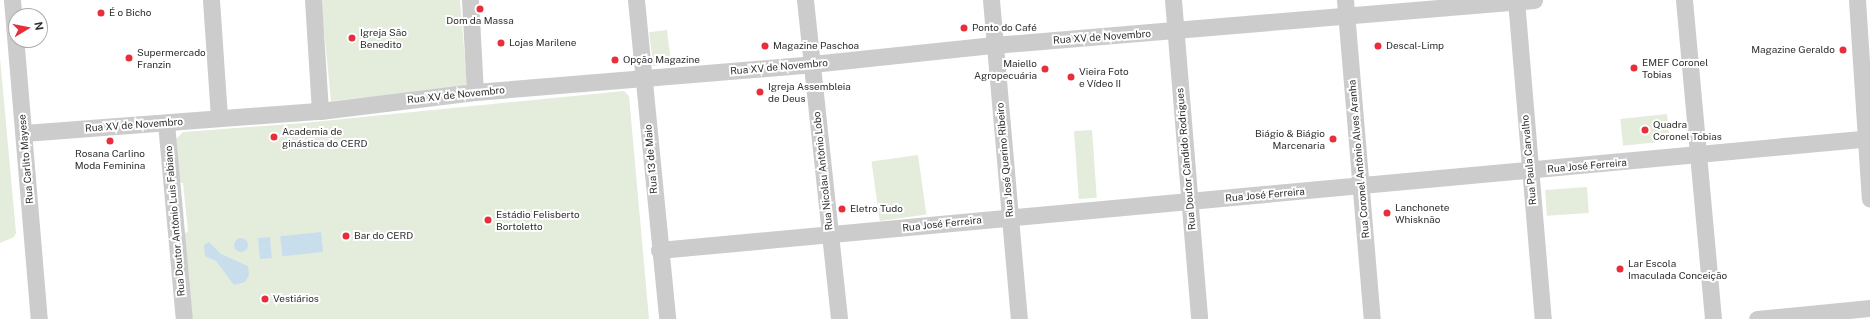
<!DOCTYPE html>
<meta charset="utf-8">
<style>
body{margin:0}
#map{position:relative;width:1870px;height:319px;overflow:hidden;background:#fff;font-family:"Public Sans",sans-serif}
div>[style]{position:absolute}
[style*='--x']{left:calc(var(--x)*1px);top:calc(var(--y)*1px);width:calc(var(--w)*1px);rotate:calc(var(--a)*1deg)}
.green>*{inset:0;background:#e4ecdc;transform-origin:0 0}
.water>*{inset:0;background:#c8deec;transform-origin:0 0}
.round{border-radius:50%}
.minor>*{height:17px;margin:-8.5px;padding:0 8.5px;transform-origin:8.5px;border-radius:8.5px;background:#ccc}
.dots>*{width:11px;height:11px;translate:-50% -50%;box-sizing:border-box;border:2px solid #fff;border-radius:50%}
span{translate:-50% -50%;white-space:nowrap;text-align:center;line-height:1.15;-webkit-text-stroke:4px #fff;paint-order:stroke}
.poi-label{font-size:10px;color:#2f2f2f}
.left{translate:0 -50%;text-align:left}
.right{translate:-100% -50%;text-align:right}
.street-label{font-size:10px;color:#2f2f2f}
.north{position:absolute;left:8px;top:8px;width:40px;height:40px;box-sizing:border-box;background:#fff;border:1px solid #acacac;border-radius:50%;rotate:80deg;font-size:11px;font-weight:700;line-height:16px;text-align:center;color:#2f2f2f}
.north::after{content:'';display:block;margin:auto;width:14px;height:18px;background:#e82e3a;clip-path:polygon(50% 0,100% 100%,50% 72%,0 100%)}
</style>
<div id="map">
<div class="green">
<div style="clip-path:polygon(321px 0,460px 0,467px 83px,464px 87px,331px 101px)"></div>
<div style="left:667px;top:30px;width:34px;height:18px;rotate:83deg"></div>
<div style="clip-path:polygon(0 58px,16px 233px,14px 237px,0 243px)"></div>
<div style="clip-path:polygon(624px 91px,629px 96px,649px 319px,190px 319px,184px 234px,188px 231px,183px 183px,179px 182px,175px 140px,183px 132px,303px 123px)"></div>
<div style="left:1667px;top:114px;width:27px;height:47px;rotate:84deg"></div>
<div style="left:1092px;top:130px;width:68px;height:18px;rotate:86deg"></div>
<div style="left:918px;top:155px;width:60px;height:47px;rotate:82deg"></div>
<div style="left:1587px;top:187px;width:26px;height:42px;rotate:86deg"></div>
</div>
<div class="water">
<div style="left:321px;top:232px;width:20px;height:41px;rotate:84deg"></div>
<div style="left:270px;top:237px;width:21px;height:12px;rotate:85deg"></div>
<div class="round" style="left:234px;top:238px;width:14px;height:14px"></div>
<div style="clip-path:polygon(209px 242px,221px 254px,248px 266px,249px 275px,245px 282px,234px 285px,216px 261px,205px 256px,204px 245px)"></div>
</div>
<div class="minor">
<div style="--x:12;--y:0;--w:320;--a:85.2"></div>
<div style="--x:211;--y:0;--w:118;--a:86.1"></div>
<div style="--x:313;--y:0;--w:111;--a:86.4"></div>
<div style="--x:470;--y:0;--w:92;--a:86.9"></div>
<div style="--x:636;--y:0;--w:321;--a:84.4"></div>
<div style="--x:805;--y:0;--w:321;--a:83.9"></div>
<div style="--x:991;--y:0;--w:320;--a:85"></div>
<div style="--x:1173;--y:0;--w:320;--a:85.3"></div>
<div style="--x:1345;--y:0;--w:320;--a:85.2"></div>
<div style="--x:1516;--y:0;--w:320;--a:85.2"></div>
<div style="--x:1684;--y:0;--w:320;--a:84.8"></div>
<div style="--x:1857;--y:0;--w:199;--a:86.3"></div>
<div style="--x:166;--y:123;--w:197;--a:84.8"></div>
<div style="--x:24;--y:133;--w:297;--a:-4.3"></div>
<div style="--x:320;--y:111;--w:156;--a:-7"></div>
<div style="--x:475;--y:92;--w:338;--a:-4.7"></div>
<div style="--x:812;--y:64;--w:183;--a:-6"></div>
<div style="--x:994;--y:45;--w:542;--a:-4.76"></div>
<div style="--x:659;--y:250;--w:1216;--a:-5.28"></div>
<div style="--x:1757;--y:319;--w:114;--a:-5.6"></div>
</div>
<div class="dots">
<div style="left:480px;top:9px;background:#e82e3a"></div>
<div style="left:101px;top:13px;background:#e82e3a"></div>
<div style="left:964px;top:28px;background:#e82e3a"></div>
<div style="left:352px;top:38px;background:#e82e3a"></div>
<div style="left:501px;top:43px;background:#e82e3a"></div>
<div style="left:765px;top:46px;background:#e82e3a"></div>
<div style="left:1378px;top:46px;background:#e82e3a"></div>
<div style="left:1843px;top:50px;background:#e82e3a"></div>
<div style="left:129px;top:58px;background:#e82e3a"></div>
<div style="left:615px;top:60px;background:#e82e3a"></div>
<div style="left:1634px;top:68px;background:#e82e3a"></div>
<div style="left:1045px;top:69px;background:#e82e3a"></div>
<div style="left:1071px;top:77px;background:#e82e3a"></div>
<div style="left:760px;top:92px;background:#e82e3a"></div>
<div style="left:1645px;top:130px;background:#e82e3a"></div>
<div style="left:274px;top:137px;background:#e82e3a"></div>
<div style="left:1333px;top:139px;background:#e82e3a"></div>
<div style="left:110px;top:141px;background:#e82e3a"></div>
<div style="left:842px;top:209px;background:#e82e3a"></div>
<div style="left:1387px;top:213px;background:#e82e3a"></div>
<div style="left:488px;top:220px;background:#e82e3a"></div>
<div style="left:346px;top:236px;background:#e82e3a"></div>
<div style="left:1620px;top:269px;background:#e82e3a"></div>
<div style="left:265px;top:299px;background:#e82e3a"></div>
</div>
<div class="poi-label">
<span class="left" style="left:109px;top:13px">É o Bicho</span>
<span style="left:480px;top:21px">Dom da Massa</span>
<span class="left" style="left:972px;top:28px">Ponto do Café</span>
<span class="left" style="left:360px;top:38px">Igreja São<br>Benedito</span>
<span class="left" style="left:509px;top:43px">Lojas Marilene</span>
<span class="left" style="left:773px;top:46px">Magazine Paschoa</span>
<span class="left" style="left:1386px;top:46px">Descal-Limp</span>
<span class="right" style="left:1835px;top:50px">Magazine Geraldo</span>
<span class="left" style="left:137px;top:58px">Supermercado<br>Franzin</span>
<span class="left" style="left:623px;top:60px">Opção Magazine</span>
<span class="left" style="left:1642px;top:68px">EMEF Coronel<br>Tobias</span>
<span class="right" style="left:1037px;top:69px">Maiello<br>Agropecuária</span>
<span class="left" style="left:1079px;top:77px">Vieira Foto<br>e Vídeo II</span>
<span class="left" style="left:768px;top:92px">Igreja Assembleia<br>de Deus</span>
<span class="left" style="left:1653px;top:130px">Quadra<br>Coronel Tobias</span>
<span class="left" style="left:282px;top:137px">Academia de<br>ginástica do CERD</span>
<span class="right" style="left:1325px;top:139px">Biágio &amp; Biágio<br>Marcenaria</span>
<span style="left:110px;top:159px">Rosana Carlino<br>Moda Feminina</span>
<span class="left" style="left:1395px;top:213px">Lanchonete<br>Whisknão</span>
<span class="left" style="left:850px;top:209px">Eletro Tudo</span>
<span class="left" style="left:496px;top:220px">Estádio Felisberto<br>Bortoletto</span>
<span class="left" style="left:354px;top:236px">Bar do CERD</span>
<span class="left" style="left:1628px;top:269px">Lar Escola<br>Imaculada Conceição</span>
<span class="left" style="left:273px;top:299px">Vestiários</span>
</div>
<div class="street-label">
<span style="left:1102px;top:37px;rotate:-4deg">Rua XV de Novembro</span>
<span style="left:779px;top:67px;rotate:-5deg">Rua XV de Novembro</span>
<span style="left:456px;top:95px;rotate:-6deg">Rua XV de Novembro</span>
<span style="left:134px;top:125px;rotate:-4deg">Rua XV de Novembro</span>
<span style="left:26px;top:159px;rotate:-95deg">Rua Carlito Mayese</span>
<span style="left:651px;top:159px;rotate:-95deg">Rua 13 de Maio</span>
<span style="left:1186px;top:159px;rotate:-95deg">Rua Doutor Cândido Rodrigues</span>
<span style="left:1359px;top:159px;rotate:-95deg">Rua Coronel Antônio Alves Aranha</span>
<span style="left:1005px;top:160px;rotate:-95deg">Rua José Querino Ribeiro</span>
<span style="left:1529px;top:160px;rotate:-95deg">Rua Paula Carvalho</span>
<span style="left:1587px;top:166px;rotate:-5deg">Rua José Ferreira</span>
<span style="left:823px;top:171px;rotate:-96deg">Rua Nicolau Antônio Lobo</span>
<span style="left:1265px;top:195px;rotate:-5deg">Rua José Ferreira</span>
<span style="left:175px;top:221px;rotate:-95deg">Rua Doutor Antônio Luis Fabiano</span>
<span style="left:942px;top:224px;rotate:-6deg">Rua José Ferreira</span>
</div>
<div class="north">N</div>
</div>
